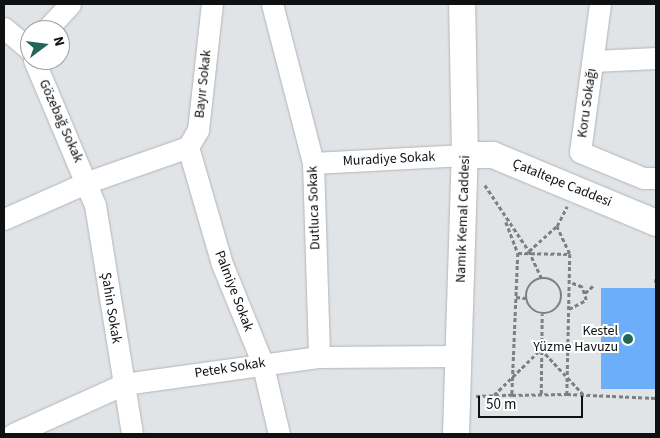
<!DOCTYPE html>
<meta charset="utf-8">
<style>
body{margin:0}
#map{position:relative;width:660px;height:438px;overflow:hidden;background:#e1e4e7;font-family:"Source Sans 3",sans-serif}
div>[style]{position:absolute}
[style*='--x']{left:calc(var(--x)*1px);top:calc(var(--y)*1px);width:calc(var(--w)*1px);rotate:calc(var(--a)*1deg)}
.water>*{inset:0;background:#6daefa;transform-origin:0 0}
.path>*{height:2.5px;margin-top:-1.25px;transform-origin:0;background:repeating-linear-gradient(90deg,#7d7f81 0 4px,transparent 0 6.5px)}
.path>.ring{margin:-1.25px;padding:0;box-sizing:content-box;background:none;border:2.5px solid #7d7f81;border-radius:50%}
.roads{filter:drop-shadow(0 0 1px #b2b4b7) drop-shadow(0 0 1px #b2b4b7)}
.minor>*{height:21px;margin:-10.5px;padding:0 10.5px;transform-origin:10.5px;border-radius:10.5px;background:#fff}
.major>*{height:26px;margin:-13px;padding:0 13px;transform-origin:13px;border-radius:13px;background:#fff}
.dots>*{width:14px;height:14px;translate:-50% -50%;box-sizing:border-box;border:2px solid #fff;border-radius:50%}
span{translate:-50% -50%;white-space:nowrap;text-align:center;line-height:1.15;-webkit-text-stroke:4px #fff;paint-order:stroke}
.street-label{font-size:14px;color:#0f1011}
.poi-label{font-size:14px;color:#0f1011}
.right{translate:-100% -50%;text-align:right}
.frame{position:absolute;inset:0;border:5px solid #0f1011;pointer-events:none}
.north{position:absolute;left:20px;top:20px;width:50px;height:50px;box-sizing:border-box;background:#fff;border:1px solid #9f9fa0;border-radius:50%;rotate:75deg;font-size:14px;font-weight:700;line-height:20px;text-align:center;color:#0f1011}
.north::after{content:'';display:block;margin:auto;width:18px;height:22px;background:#216657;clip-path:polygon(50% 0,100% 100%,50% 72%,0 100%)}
.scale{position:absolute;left:478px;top:396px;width:105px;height:22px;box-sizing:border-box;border:2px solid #0f1011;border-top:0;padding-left:6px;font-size:15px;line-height:18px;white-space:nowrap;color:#0f1011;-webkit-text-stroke:4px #fff;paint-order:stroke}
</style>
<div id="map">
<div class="water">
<div style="left:601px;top:288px;width:54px;height:101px"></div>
</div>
<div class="path">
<div style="--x:485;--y:185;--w:79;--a:56.3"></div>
<div style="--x:529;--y:251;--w:38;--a:-42"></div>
<div style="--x:557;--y:226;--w:22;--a:-63"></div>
<div style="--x:506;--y:222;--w:33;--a:69"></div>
<div style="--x:518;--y:253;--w:52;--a:1.1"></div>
<div style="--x:557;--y:226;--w:31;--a:65"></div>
<div style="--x:570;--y:254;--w:140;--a:91.2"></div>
<div style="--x:567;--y:394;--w:89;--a:2.6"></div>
<div style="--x:529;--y:251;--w:31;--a:65"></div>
<div style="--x:518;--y:253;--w:142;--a:92.4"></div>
<div style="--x:512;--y:395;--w:55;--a:-1"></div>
<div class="ring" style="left:526px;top:278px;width:33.5px;height:33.5px"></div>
<div style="--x:656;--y:279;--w:7;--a:90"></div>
<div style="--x:585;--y:293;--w:12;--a:-42"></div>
<div style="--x:516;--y:297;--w:10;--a:6"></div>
<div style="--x:569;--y:309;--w:19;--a:-28"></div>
<div style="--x:586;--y:300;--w:14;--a:-107"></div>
<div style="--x:582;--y:287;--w:14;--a:-159"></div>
<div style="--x:541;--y:394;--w:80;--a:-89.3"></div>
<div style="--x:494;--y:395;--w:66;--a:-44.4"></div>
<div style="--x:541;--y:349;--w:62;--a:47"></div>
<div style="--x:476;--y:396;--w:36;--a:-2"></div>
</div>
<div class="roads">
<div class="minor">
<div style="--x:272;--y:4;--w:164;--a:75.5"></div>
<div style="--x:313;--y:163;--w:194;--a:88.2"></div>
<div style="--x:600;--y:4;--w:149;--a:97.7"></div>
<div style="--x:580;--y:152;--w:68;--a:22.4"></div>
<div style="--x:643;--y:178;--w:13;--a:0"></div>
<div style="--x:4;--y:28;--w:34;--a:40"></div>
<div style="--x:46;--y:30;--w:35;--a:-47"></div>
<div style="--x:34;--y:60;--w:157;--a:67.2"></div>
<div style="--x:95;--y:205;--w:232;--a:80.8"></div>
<div style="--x:594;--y:61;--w:62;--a:-2.8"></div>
<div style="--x:188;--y:147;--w:122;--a:73.8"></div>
<div style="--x:222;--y:264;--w:106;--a:67.8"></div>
<div style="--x:262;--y:362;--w:74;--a:76.7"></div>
<div style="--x:313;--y:163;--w:152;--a:-3"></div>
<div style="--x:4;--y:219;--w:92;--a:-23.8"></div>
<div style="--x:88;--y:182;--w:106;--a:-19.3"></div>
<div style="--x:188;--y:147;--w:20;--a:-60"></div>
<div style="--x:198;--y:130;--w:127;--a:-83.7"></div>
<div style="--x:13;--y:434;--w:122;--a:-24.2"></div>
<div style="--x:124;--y:384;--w:197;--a:-7.9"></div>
<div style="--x:319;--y:357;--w:139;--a:-0.4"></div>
</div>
<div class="major">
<div style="--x:465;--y:155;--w:28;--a:0"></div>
<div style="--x:493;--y:155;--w:177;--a:22.6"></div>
<div style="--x:456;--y:434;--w:279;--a:-88.2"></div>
<div style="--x:465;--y:155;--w:151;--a:-91.1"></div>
</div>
</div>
<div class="dots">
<div style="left:628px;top:339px;background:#216657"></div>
</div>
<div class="street-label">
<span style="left:203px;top:84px;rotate:-84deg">Bayır Sokak</span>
<span style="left:587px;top:103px;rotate:-82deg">Koru Sokağı</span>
<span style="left:61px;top:121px;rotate:66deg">Gözebağ Sokak</span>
<span style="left:389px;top:159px;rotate:-3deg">Muradiye Sokak</span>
<span style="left:562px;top:183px;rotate:22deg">Çataltepe Caddesi</span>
<span style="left:314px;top:208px;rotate:-92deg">Dutluca Sokak</span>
<span style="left:463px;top:219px;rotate:-88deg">Namık Kemal Caddesi</span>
<span style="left:234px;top:291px;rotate:69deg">Palmiye Sokak</span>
<span style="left:111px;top:308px;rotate:81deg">Şahin Sokak</span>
<span style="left:230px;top:368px;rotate:-9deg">Petek Sokak</span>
</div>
<div class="poi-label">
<span class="right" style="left:618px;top:339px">Kestel<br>Yüzme Havuzu</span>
</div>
<div class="frame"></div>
<div class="north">N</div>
<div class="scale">50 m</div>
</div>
